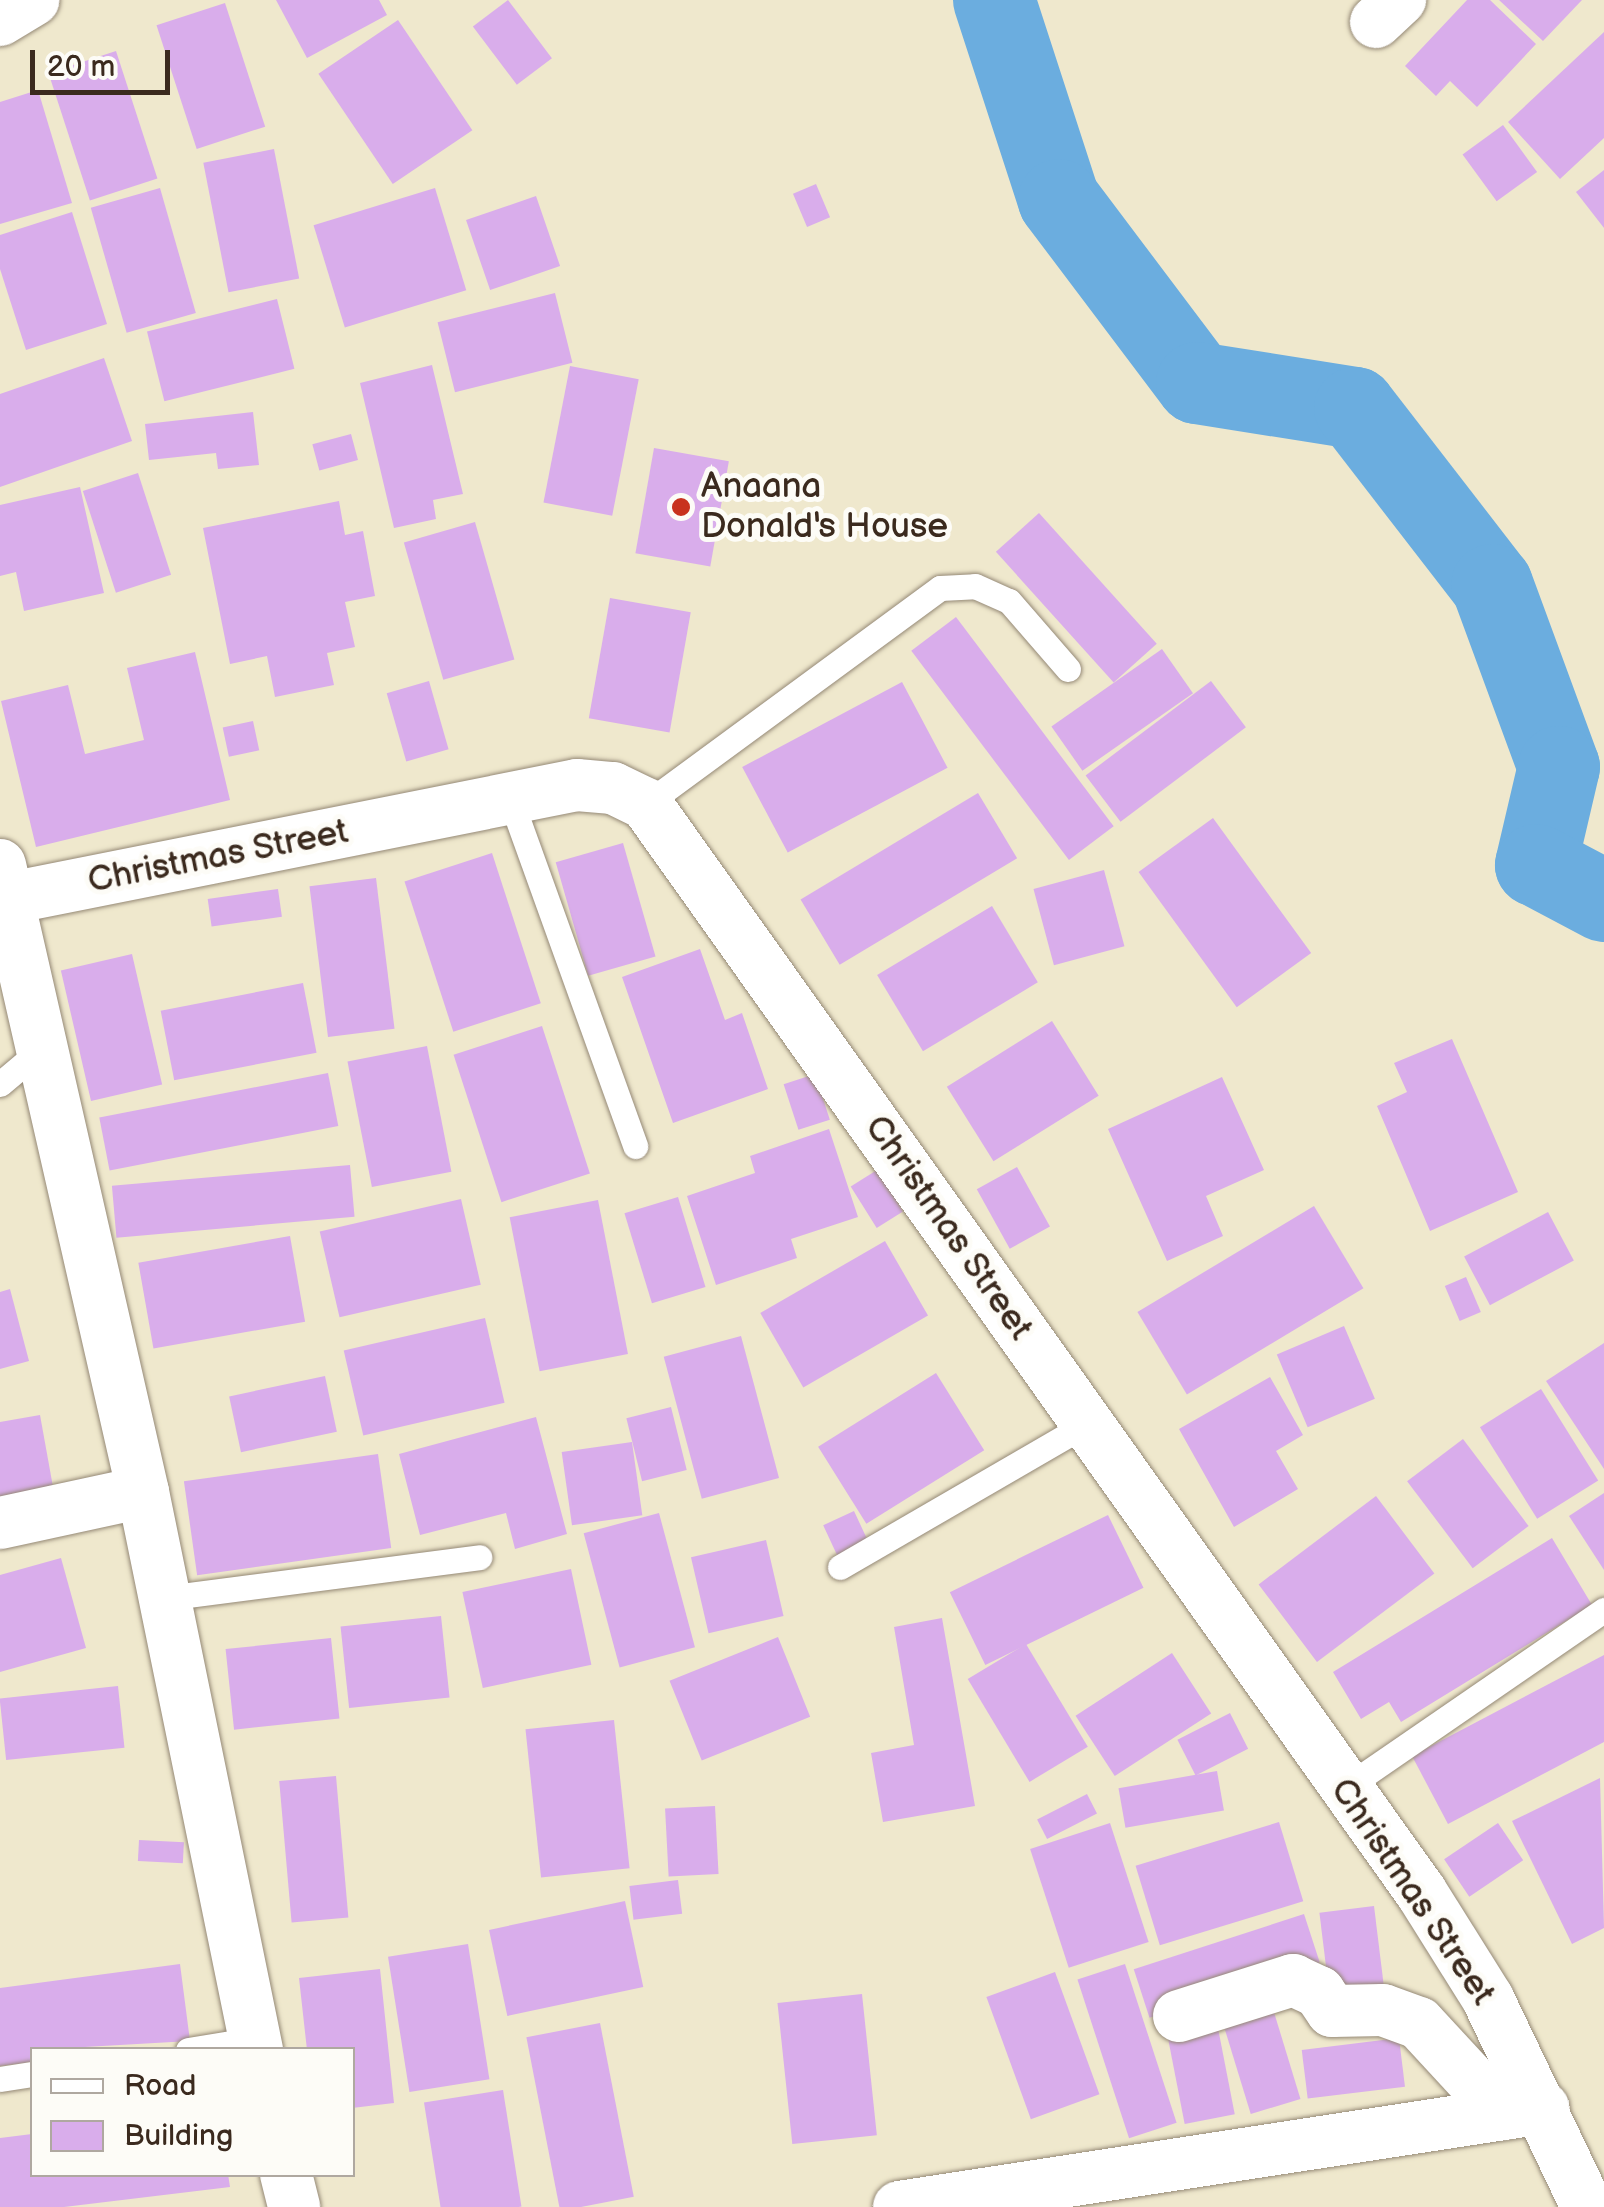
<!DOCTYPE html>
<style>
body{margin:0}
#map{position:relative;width:1604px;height:2207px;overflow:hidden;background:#efe8cd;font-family:"Balsamiq Sans",sans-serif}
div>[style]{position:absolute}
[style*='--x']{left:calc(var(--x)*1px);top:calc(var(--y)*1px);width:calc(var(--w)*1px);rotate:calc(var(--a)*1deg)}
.river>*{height:82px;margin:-41px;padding:0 41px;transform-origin:41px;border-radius:41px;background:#6baddf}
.building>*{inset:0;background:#d9adeb;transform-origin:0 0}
.roads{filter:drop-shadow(0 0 2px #958976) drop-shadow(0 0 2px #958976)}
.service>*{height:25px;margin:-12.5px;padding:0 12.5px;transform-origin:12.5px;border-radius:12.5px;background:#fff}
.minor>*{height:52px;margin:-26px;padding:0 26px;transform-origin:26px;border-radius:26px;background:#fff}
.dots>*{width:28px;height:28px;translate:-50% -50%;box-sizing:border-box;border:5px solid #fdfcf7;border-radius:50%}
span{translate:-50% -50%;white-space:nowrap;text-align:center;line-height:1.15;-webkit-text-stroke:10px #fdfcf7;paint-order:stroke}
.poi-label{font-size:35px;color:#3b2a1e}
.left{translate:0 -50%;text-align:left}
.street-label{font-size:35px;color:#3b2a1e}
.legend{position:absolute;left:30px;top:2047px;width:325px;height:130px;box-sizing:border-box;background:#fdfcf7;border:2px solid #afa8a0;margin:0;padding:12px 18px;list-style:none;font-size:30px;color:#3b2a1e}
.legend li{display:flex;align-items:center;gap:20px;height:50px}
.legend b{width:50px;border:2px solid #afa8a0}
.scale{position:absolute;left:30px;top:50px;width:140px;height:45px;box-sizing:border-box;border:5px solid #3b2a1e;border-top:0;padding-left:12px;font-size:30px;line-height:35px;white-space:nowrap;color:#3b2a1e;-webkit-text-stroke:8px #fdfcf7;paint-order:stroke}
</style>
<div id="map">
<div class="river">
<div style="--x:994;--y:0;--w:210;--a:72"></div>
<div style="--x:1059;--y:200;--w:229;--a:53"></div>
<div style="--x:1197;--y:383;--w:160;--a:9"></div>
<div style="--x:1355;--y:408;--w:224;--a:52.3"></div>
<div style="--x:1492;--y:585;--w:194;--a:69.8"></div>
<div style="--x:1559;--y:767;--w:101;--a:103.2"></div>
<div style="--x:1536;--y:865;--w:77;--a:27.9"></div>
</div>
<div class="building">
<div style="clip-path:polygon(276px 0,379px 0,387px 15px,307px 58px)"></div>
<div style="left:508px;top:0;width:73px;height:44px;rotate:53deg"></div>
<div style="clip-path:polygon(1467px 0,1490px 0,1536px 44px,1477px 107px,1450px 81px,1436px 96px,1405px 66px)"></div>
<div style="clip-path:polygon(1499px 0,1582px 0,1543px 41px)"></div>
<div style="left:225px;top:3px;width:130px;height:72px;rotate:72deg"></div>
<div style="left:398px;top:20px;width:133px;height:96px;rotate:56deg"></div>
<div style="clip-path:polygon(1604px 32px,1604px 138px,1560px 179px,1508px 122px)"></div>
<div style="left:116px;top:51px;width:134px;height:71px;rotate:72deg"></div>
<div style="clip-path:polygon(38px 90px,72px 203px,0 224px,0 102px)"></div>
<div style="left:1503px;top:125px;width:58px;height:50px;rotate:54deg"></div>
<div style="left:274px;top:149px;width:132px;height:72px;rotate:79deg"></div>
<div style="clip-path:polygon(1604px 170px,1604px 228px,1576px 192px)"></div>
<div style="left:816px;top:184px;width:36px;height:25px;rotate:67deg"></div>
<div style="left:160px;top:188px;width:130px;height:72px;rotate:74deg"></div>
<div style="left:435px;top:188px;width:107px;height:127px;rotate:73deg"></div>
<div style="left:536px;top:196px;width:74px;height:74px;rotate:71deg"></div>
<div style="clip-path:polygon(72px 212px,107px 324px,26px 350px,0 269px,0 235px)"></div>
<div style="left:555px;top:293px;width:72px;height:121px;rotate:76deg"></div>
<div style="left:277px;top:299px;width:72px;height:134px;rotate:76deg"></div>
<div style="clip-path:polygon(104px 358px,132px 441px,0 487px,0 394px)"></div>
<div style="clip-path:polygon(432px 365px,463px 494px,433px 500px,436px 519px,394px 528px,360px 383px)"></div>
<div style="left:570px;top:366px;width:70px;height:139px;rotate:11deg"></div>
<div style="clip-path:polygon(253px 412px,259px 465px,218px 469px,216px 453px,149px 460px,145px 424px)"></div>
<div style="left:351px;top:434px;width:27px;height:40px;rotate:75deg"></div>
<div style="left:654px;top:448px;width:76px;height:107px;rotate:10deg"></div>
<div style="left:138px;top:473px;width:107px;height:58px;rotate:72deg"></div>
<div style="clip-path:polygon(80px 487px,104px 593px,24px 611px,16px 572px,0 576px,0 505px)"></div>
<div style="clip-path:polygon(339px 501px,345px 535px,363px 531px,375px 596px,345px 602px,355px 647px,327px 653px,334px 685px,275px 697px,267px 656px,230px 664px,203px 528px)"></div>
<div style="left:1039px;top:513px;width:176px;height:58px;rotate:48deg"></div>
<div style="left:475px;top:522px;width:143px;height:74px;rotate:74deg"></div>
<div style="left:610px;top:598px;width:82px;height:122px;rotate:10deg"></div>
<div style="left:956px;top:617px;width:262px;height:56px;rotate:53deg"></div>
<div style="left:1162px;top:649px;width:54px;height:135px;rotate:55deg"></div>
<div style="clip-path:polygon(195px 652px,230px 800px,36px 847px,1px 701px,68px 685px,85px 754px,144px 740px,127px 668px)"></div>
<div style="left:429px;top:681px;width:71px;height:44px;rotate:74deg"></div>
<div style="left:1211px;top:681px;width:58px;height:157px;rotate:53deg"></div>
<div style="left:902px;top:682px;width:97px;height:181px;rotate:62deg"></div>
<div style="left:253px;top:721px;width:30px;height:31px;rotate:78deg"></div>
<div style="left:978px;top:793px;width:76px;height:207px;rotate:59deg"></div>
<div style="left:1213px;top:818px;width:167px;height:92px;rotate:54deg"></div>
<div style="left:623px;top:843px;width:118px;height:70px;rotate:74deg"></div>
<div style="left:492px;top:853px;width:158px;height:92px;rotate:72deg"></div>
<div style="left:1104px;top:870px;width:79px;height:73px;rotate:75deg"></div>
<div style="left:376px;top:878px;width:152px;height:67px;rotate:83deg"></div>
<div style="left:278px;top:889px;width:28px;height:71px;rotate:82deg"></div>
<div style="left:992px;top:906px;width:89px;height:134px;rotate:59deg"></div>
<div style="clip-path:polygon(700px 949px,725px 1020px,742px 1013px,768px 1089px,673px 1123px,622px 977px)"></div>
<div style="left:132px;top:954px;width:134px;height:73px;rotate:77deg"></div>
<div style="left:303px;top:983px;width:71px;height:145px;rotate:79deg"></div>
<div style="left:1052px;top:1021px;width:88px;height:124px;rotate:58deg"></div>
<div style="left:542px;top:1026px;width:155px;height:93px;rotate:72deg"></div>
<div style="clip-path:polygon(1452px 1039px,1518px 1192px,1430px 1231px,1377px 1106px,1407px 1092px,1394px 1063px)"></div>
<div style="left:427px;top:1046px;width:128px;height:81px;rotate:79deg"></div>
<div style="left:328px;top:1073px;width:54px;height:233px;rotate:79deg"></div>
<div style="left:815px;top:1074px;width:48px;height:33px;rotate:72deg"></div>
<div style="clip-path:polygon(1222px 1077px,1264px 1170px,1206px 1196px,1223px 1236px,1167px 1261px,1108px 1129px)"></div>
<div style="clip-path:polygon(829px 1129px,858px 1217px,791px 1239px,797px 1258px,716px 1285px,687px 1196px,755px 1173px,750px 1156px)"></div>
<div style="left:350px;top:1165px;width:52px;height:239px;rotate:85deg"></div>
<div style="left:1017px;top:1167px;width:68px;height:46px;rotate:61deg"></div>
<div style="left:877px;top:1170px;width:49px;height:31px;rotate:58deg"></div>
<div style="left:678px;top:1197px;width:94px;height:56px;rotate:73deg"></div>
<div style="left:461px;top:1199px;width:88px;height:145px;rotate:77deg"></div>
<div style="left:598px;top:1200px;width:157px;height:90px;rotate:79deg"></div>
<div style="left:1314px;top:1206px;width:96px;height:206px;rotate:59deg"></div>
<div style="left:1548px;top:1212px;width:55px;height:95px;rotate:62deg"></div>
<div style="left:290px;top:1236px;width:87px;height:154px;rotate:80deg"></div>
<div style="left:885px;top:1241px;width:86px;height:144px;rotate:60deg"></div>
<div style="left:1466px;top:1277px;width:38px;height:23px;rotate:67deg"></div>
<div style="clip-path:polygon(10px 1289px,29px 1361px,0 1369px,0 1292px)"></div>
<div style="left:485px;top:1318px;width:87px;height:145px;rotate:77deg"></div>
<div style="left:1344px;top:1326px;width:79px;height:73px;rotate:67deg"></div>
<div style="left:741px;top:1336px;width:147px;height:80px;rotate:75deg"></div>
<div style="clip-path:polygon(1604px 1343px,1604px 1469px,1546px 1381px)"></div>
<div style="left:936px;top:1373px;width:91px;height:139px;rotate:58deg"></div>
<div style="left:325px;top:1376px;width:57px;height:98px;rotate:78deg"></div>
<div style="clip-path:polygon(1270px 1377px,1303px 1435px,1276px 1451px,1298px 1489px,1234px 1527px,1179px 1429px)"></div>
<div style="left:1541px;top:1389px;width:108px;height:72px;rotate:58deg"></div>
<div style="left:671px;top:1407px;width:65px;height:46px;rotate:76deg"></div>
<div style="clip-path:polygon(40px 1415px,53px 1487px,0 1497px,0 1422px)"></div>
<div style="clip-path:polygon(536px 1417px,567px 1534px,515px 1549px,506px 1513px,420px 1535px,399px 1454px)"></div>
<div style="left:1463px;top:1439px;width:109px;height:70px;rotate:53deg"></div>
<div style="left:632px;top:1442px;width:74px;height:71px;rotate:82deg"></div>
<div style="left:378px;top:1454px;width:95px;height:196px;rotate:82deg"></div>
<div style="clip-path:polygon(1604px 1493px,1604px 1570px,1569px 1516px)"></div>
<div style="left:1376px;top:1496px;width:97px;height:147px;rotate:53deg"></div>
<div style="left:854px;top:1511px;width:35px;height:34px;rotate:65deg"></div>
<div style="left:659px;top:1513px;width:139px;height:78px;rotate:75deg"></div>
<div style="left:1108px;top:1515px;width:81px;height:176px;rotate:64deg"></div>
<div style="clip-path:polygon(1552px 1538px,1592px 1605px,1401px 1722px,1389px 1702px,1361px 1719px,1333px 1672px)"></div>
<div style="left:766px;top:1540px;width:78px;height:77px;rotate:77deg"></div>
<div style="clip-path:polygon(61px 1558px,86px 1648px,0 1672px,0 1575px)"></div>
<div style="left:571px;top:1569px;width:98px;height:111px;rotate:78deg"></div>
<div style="left:441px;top:1616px;width:82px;height:101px;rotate:84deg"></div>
<div style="clip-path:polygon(942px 1618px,975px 1806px,883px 1822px,871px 1753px,914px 1745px,894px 1627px)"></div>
<div style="left:778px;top:1637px;width:86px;height:117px;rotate:68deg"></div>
<div style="left:331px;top:1638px;width:81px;height:106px;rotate:84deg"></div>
<div style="left:1026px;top:1644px;width:120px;height:68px;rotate:59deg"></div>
<div style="left:1172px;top:1653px;width:72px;height:115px;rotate:57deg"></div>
<div style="clip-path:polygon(1604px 1655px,1604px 1742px,1448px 1824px,1412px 1756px)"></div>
<div style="left:118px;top:1686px;width:62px;height:119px;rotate:84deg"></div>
<div style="left:1230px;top:1713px;width:40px;height:59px;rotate:63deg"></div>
<div style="left:614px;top:1720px;width:149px;height:89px;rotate:84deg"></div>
<div style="left:1217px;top:1771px;width:40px;height:100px;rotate:80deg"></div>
<div style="left:336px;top:1776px;width:142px;height:57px;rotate:85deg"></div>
<div style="clip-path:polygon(1600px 1778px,1604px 1928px,1572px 1944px,1512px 1821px)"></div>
<div style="left:1087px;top:1794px;width:22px;height:56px;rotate:63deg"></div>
<div style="left:715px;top:1806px;width:68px;height:50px;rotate:87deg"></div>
<div style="left:1279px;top:1822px;width:83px;height:150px;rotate:73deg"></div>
<div style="left:1110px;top:1823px;width:125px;height:84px;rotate:72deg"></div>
<div style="left:1498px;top:1823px;width:45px;height:65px;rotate:56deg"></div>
<div style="left:139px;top:1840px;width:45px;height:21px;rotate:3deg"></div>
<div style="left:678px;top:1880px;width:34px;height:49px;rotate:83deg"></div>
<div style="left:625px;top:1901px;width:88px;height:139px;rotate:78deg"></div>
<div style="left:1374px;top:1906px;width:93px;height:55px;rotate:83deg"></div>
<div style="left:1304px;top:1914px;width:51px;height:179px;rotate:72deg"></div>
<div style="left:468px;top:1944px;width:137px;height:81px;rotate:81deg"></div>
<div style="clip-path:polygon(180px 1964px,190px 2041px,32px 2050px,32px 2062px,0 2066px,0 1988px)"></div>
<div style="left:1125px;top:1964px;width:167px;height:50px;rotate:72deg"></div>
<div style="clip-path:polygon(380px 1969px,394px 2103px,352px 2108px,352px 2050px,307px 2050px,299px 1978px)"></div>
<div style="left:1055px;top:1972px;width:130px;height:73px;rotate:70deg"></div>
<div style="left:862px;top:1994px;width:142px;height:85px;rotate:84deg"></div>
<div style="left:1273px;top:2009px;width:94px;height:52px;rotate:73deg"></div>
<div style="left:600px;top:2023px;width:177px;height:75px;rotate:79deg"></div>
<div style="left:1217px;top:2023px;width:93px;height:51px;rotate:79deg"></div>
<div style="left:1399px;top:2038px;width:49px;height:98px;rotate:83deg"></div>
<div style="left:503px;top:2090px;width:118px;height:80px;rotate:81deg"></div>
<div style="clip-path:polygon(32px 2134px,32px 2174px,228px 2174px,230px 2187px,64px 2207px,0 2207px,0 2138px)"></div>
</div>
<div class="roads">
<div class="service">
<div style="--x:510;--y:798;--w:370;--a:70.2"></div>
<div style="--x:646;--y:804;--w:365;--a:-36.3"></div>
<div style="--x:940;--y:588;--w:35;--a:-3"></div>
<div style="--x:975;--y:586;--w:37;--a:24"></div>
<div style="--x:1009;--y:601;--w:90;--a:49.1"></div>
<div style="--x:0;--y:1084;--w:57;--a:-40.1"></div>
<div style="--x:840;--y:1567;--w:285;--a:-30.1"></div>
<div style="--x:165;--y:1598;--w:317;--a:-7.4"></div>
<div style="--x:1342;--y:1790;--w:318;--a:-34.5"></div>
<div style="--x:188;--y:2050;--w:68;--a:-9.3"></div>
<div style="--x:0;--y:2079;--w:32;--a:-9"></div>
</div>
<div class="minor">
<div style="--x:0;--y:20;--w:39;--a:-31"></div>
<div style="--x:1376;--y:22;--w:33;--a:-43"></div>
<div style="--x:0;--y:865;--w:643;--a:77.15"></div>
<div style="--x:143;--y:1492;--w:570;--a:78.45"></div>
<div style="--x:10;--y:898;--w:578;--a:-11.27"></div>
<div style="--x:577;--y:785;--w:36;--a:5"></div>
<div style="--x:613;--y:788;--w:37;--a:26"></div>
<div style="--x:646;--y:804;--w:1336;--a:54.54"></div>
<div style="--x:1421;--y:1892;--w:126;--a:57.9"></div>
<div style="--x:1488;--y:1999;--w:230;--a:64.5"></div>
<div style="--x:0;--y:1523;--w:146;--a:-12.2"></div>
<div style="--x:1179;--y:2016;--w:120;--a:-17.5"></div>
<div style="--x:1293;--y:1980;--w:29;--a:25"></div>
<div style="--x:1319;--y:1992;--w:23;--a:56"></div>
<div style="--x:1332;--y:2011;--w:51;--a:-1.1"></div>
<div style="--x:1383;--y:2010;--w:38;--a:20"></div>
<div style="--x:1419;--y:2023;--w:124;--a:47.3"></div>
<div style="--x:286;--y:2174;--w:34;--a:76"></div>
<div style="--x:899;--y:2207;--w:652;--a:-8.74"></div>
</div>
</div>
<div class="dots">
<div style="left:681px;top:507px;background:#c8321e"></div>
</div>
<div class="poi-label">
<span class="left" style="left:701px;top:507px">Anaana<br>Donald's House</span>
</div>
<div class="street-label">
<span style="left:218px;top:857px;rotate:-11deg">Christmas Street</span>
<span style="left:948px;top:1228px;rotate:55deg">Christmas Street</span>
<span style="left:1412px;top:1892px;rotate:56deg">Christmas Street</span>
</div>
<ul class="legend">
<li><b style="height:12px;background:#fff"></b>Road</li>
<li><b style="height:28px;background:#d9adeb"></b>Building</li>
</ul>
<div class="scale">20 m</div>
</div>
